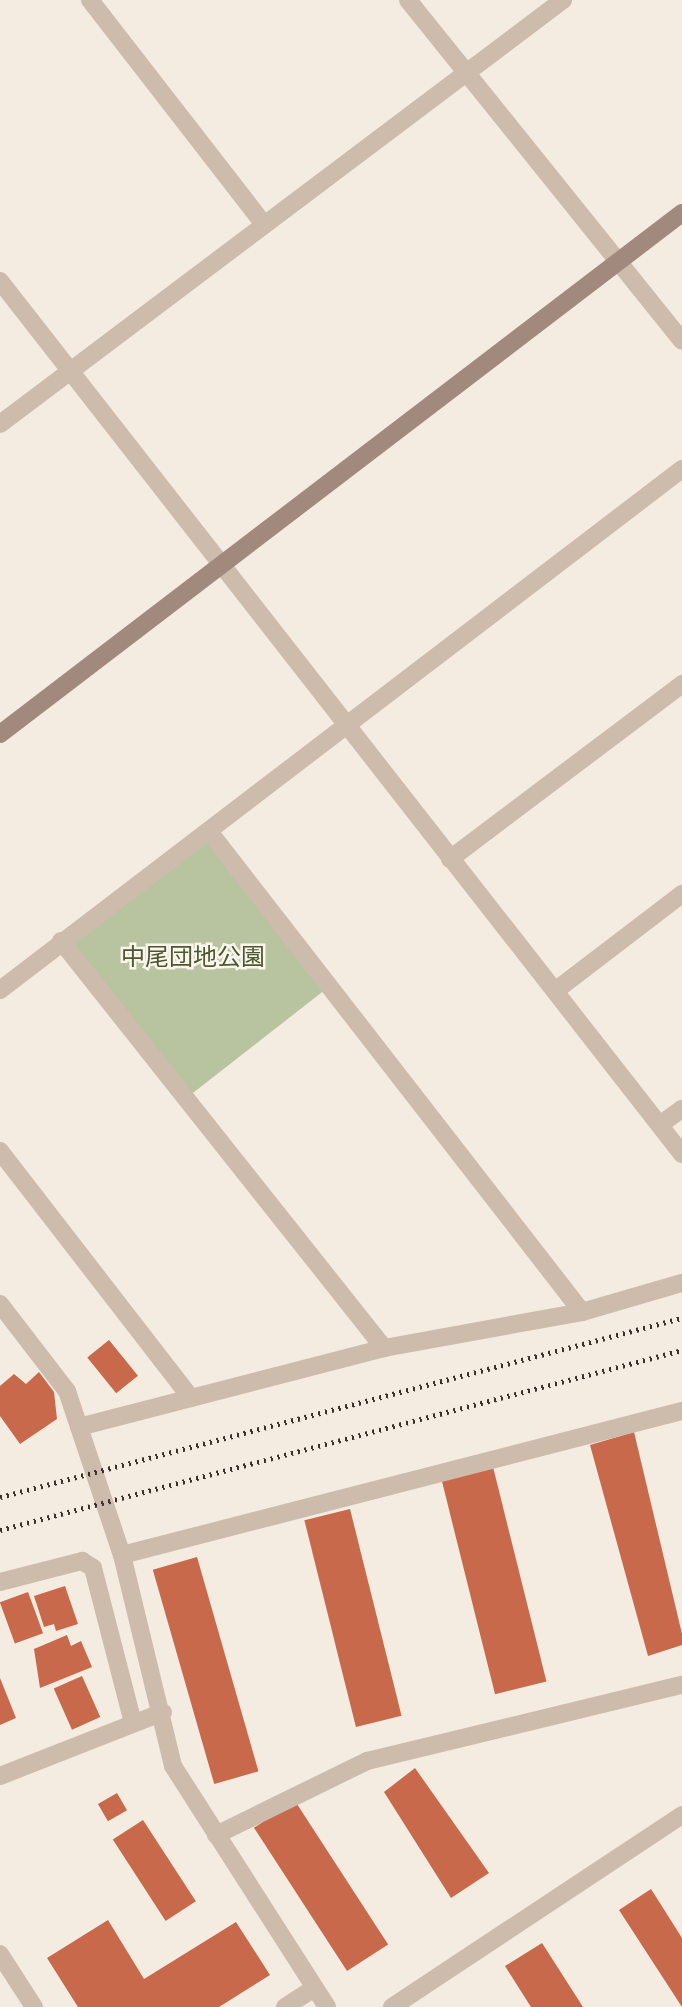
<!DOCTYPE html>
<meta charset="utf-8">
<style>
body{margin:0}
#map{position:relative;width:682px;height:2007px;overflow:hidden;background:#f4ebe1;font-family:Overpass,"Noto Sans JP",sans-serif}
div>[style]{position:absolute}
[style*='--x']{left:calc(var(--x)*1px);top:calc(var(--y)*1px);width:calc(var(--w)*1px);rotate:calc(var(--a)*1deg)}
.green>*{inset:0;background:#b8c4a0;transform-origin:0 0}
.building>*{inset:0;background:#c8694b;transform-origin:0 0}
.street>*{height:18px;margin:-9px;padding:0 9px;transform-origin:9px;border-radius:9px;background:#cdbbac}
.secondary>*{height:18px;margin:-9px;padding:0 9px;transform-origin:9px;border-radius:9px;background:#a18a7d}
.rail>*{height:5px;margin-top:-2.5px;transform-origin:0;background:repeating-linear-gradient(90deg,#3b302b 0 2px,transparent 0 7px)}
span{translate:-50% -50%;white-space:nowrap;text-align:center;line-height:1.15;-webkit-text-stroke:5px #fbf5ee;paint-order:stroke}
.park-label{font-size:24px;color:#4a5a2e}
</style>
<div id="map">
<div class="green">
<div style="left:211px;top:834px;width:193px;height:184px;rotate:52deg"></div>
</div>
<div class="building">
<div style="left:109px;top:1340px;width:46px;height:28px;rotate:51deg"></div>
<div style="clip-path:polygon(39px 1372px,54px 1392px,57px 1419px,20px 1444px,0 1416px,0 1386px,14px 1374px,26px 1384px)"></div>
<div style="clip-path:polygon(634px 1432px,682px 1634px,682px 1645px,648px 1656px,590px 1445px)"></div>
<div style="left:493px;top:1467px;width:221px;height:53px;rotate:76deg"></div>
<div style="left:350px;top:1509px;width:213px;height:47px;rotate:76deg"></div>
<div style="left:197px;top:1557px;width:223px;height:46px;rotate:74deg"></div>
<div style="clip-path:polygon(65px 1586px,78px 1624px,56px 1631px,54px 1624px,44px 1627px,34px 1596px)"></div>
<div style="left:28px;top:1592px;width:44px;height:30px;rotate:70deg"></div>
<div style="clip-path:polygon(67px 1635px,71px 1646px,81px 1641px,92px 1667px,40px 1688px,34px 1649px)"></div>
<div style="left:82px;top:1676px;width:45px;height:31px;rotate:66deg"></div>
<div style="clip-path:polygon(0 1678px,16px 1718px,0 1725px)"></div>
<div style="clip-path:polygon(415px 1768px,489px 1873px,451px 1898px,384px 1792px)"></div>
<div style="left:117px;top:1793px;width:20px;height:22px;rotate:60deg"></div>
<div style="left:295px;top:1801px;width:171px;height:49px;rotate:57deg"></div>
<div style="left:143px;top:1820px;width:97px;height:36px;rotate:57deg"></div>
<div style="clip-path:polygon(651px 1889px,682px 1938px,682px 2007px,619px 1910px)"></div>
<div style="clip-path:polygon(108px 1920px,144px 1979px,236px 1922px,270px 1975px,219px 2007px,78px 2007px,47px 1958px)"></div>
<div style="clip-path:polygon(542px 1943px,583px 2007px,531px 2007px,505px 1966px)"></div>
</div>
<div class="street">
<div style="--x:90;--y:0;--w:284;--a:52.2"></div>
<div style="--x:408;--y:0;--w:437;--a:51.2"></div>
<div style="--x:0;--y:281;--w:1108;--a:52"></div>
<div style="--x:0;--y:424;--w:705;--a:-36.98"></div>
<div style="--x:211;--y:834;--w:605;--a:52.18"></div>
<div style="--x:450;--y:859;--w:291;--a:-37"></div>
<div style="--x:61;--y:941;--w:520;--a:51.56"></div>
<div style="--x:0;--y:990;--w:858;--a:-37.38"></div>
<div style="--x:555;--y:991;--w:160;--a:-37.4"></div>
<div style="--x:661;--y:1124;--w:26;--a:-36"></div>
<div style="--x:0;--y:1151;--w:312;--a:52.3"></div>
<div style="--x:0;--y:1304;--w:110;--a:52.4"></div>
<div style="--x:67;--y:1391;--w:173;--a:71.5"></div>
<div style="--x:122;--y:1555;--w:217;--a:76.4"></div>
<div style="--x:173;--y:1766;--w:286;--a:57.4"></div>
<div style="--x:79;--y:1427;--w:315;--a:-14.5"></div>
<div style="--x:384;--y:1348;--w:201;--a:-10.3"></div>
<div style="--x:582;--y:1312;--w:104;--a:-16.2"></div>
<div style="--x:122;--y:1555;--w:578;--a:-14.42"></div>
<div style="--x:0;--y:1582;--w:85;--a:-14.4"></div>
<div style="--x:82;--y:1561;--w:13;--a:32"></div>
<div style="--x:93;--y:1568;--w:160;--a:75.5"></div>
<div style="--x:0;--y:1776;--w:175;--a:-21.4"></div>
<div style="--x:216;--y:1835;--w:168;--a:-26.1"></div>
<div style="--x:367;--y:1761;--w:324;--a:-13.6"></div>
<div style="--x:0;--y:1954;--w:63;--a:57.3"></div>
<div style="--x:285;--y:2007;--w:35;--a:-33"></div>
<div style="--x:392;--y:2007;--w:348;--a:-33.5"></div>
</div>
<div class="secondary">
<div style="--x:0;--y:734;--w:858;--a:-37.38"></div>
</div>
<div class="rail">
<div style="--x:0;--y:1497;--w:705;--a:-14.71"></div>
<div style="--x:0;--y:1530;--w:705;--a:-14.78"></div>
</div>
<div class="park-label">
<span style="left:193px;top:960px">中尾団地公園</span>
</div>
</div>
